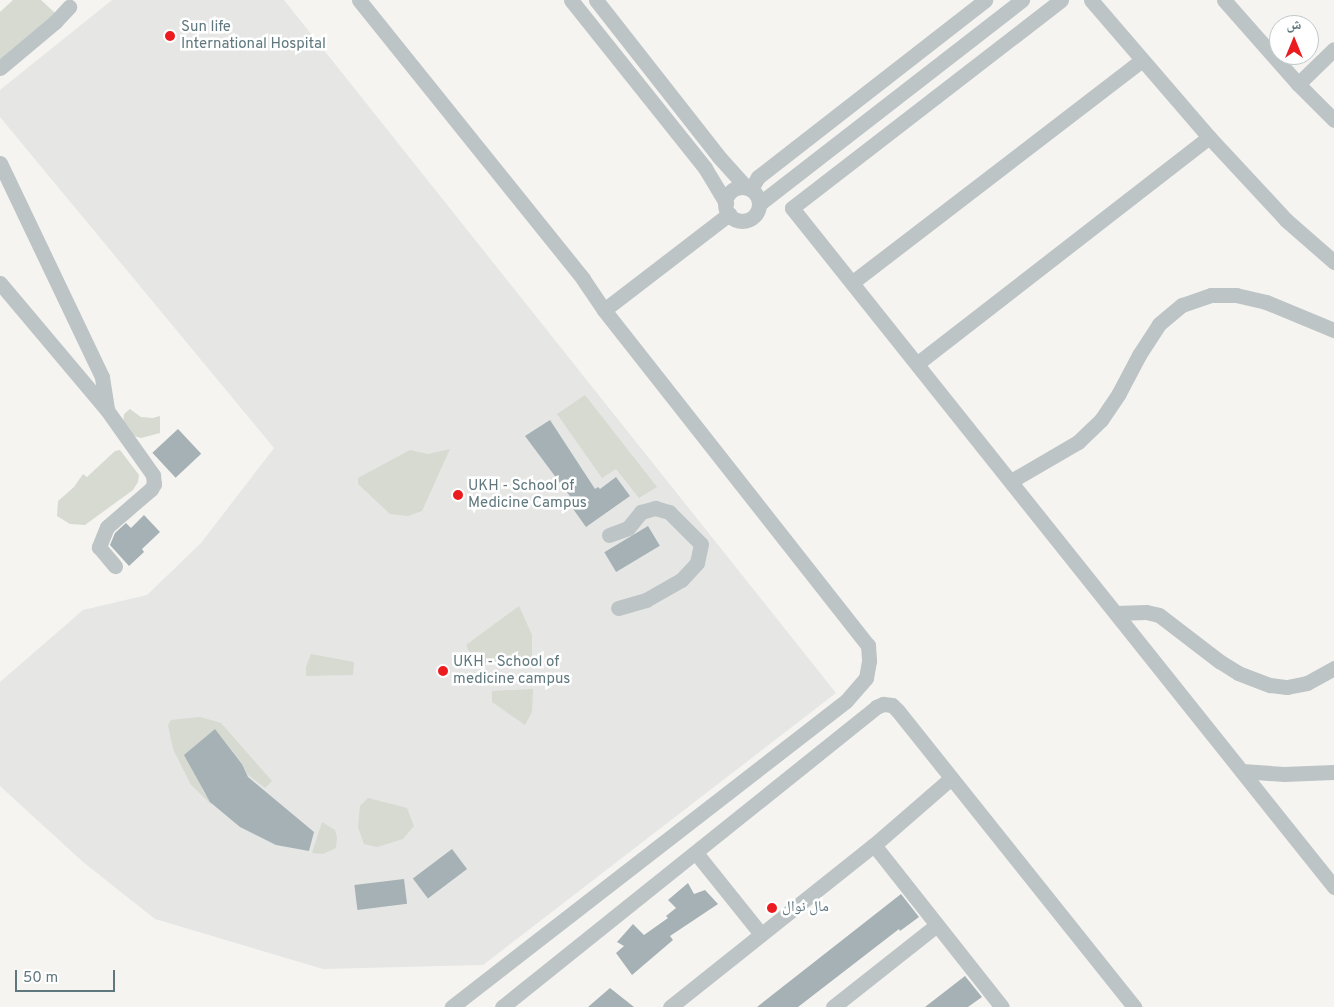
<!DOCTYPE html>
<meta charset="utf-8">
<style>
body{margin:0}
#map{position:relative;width:1334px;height:1007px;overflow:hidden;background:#f5f4f1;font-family:Overpass,"Noto Naskh Arabic",sans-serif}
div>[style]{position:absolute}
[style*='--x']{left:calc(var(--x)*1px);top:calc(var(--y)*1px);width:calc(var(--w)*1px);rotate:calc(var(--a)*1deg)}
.built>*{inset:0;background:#e6e6e5}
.green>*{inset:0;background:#d6dad0}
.building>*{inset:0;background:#a5b1b4;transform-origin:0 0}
.minor>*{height:15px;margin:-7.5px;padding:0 7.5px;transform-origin:7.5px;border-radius:7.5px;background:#bdc4c6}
.minor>.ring{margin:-7.5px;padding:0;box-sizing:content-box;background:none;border:15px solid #bdc4c6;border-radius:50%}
.dots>*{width:14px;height:14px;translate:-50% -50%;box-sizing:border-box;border:2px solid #fff;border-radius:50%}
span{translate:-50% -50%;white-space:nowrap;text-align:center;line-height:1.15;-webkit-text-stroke:5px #fff;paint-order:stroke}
.poi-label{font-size:15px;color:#5f787e}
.left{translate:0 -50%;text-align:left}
.north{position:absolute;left:1269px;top:15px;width:50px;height:50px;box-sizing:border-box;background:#fff;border:1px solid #bfc9cb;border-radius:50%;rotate:0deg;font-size:14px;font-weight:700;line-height:20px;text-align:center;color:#5f787e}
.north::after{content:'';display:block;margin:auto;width:18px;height:22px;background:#eb1b1f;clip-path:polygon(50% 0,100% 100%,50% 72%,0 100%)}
.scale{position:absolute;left:15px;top:970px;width:100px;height:22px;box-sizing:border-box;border:2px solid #5f787e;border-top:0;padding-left:6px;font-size:15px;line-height:18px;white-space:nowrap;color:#5f787e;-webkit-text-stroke:4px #fff;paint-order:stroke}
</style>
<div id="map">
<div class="built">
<div style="clip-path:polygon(112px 0,284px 0,836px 693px,483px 965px,323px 969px,155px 919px,83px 862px,0 786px,0 682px,83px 610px,147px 595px,201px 543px,274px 448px,0 117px,0 90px)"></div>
</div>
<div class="green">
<div style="clip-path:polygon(13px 0,41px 0,65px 22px,0 72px,0 12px)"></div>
<div style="clip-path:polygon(585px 395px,657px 487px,639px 498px,616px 469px,602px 478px,557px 414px)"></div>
<div style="clip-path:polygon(130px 409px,141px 417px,153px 418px,160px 416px,160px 433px,141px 438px,127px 434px,123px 423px,124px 414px)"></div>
<div style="clip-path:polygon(450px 449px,422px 511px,408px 516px,390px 514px,358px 484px,358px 478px,410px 450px,428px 454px)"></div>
<div style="clip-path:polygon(120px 450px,139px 475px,138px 482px,133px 490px,85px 525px,70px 524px,57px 516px,58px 501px,74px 487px,83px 474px,87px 477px,115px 451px)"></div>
<div style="clip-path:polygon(519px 606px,532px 635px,532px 660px,475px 663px,466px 645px)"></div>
<div style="clip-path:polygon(311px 654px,354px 662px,353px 675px,306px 676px,306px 667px)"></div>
<div style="clip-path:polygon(533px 689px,532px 712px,525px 725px,492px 702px,492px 691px)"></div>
<div style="clip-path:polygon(200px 717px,221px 723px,272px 781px,265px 788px,247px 774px,242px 763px,215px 729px,185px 755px,205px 794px,220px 798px,211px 804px,191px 785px,173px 749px,168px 725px,171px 720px)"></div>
<div style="clip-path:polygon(368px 798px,407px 808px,414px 826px,403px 839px,377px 847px,364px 844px,358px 827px,360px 806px)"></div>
<div style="clip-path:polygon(322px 822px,335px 830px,337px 837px,336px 848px,323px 854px,312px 853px)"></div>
</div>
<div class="building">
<div style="clip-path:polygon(550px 420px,595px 489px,598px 487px,600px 489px,616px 477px,630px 496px,586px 527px,571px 506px,575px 503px,525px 436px)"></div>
<div style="left:178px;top:429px;width:34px;height:35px;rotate:47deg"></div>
<div style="clip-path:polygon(144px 515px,160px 532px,142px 549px,144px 552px,129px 566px,110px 545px,115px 533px,126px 523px,131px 528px)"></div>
<div style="left:648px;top:526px;width:23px;height:51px;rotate:59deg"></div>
<div style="clip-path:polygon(215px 729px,242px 764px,248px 777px,314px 832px,309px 851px,276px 845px,240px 827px,210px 802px,184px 755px)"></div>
<div style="left:452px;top:849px;width:25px;height:49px;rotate:53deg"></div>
<div style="left:404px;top:879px;width:25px;height:50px;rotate:83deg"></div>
<div style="clip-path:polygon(688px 883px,694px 894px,705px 890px,718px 904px,670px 936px,673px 940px,632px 975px,616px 953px,624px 946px,617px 942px,633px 924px,644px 935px,668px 918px,666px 916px,676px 908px,668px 900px)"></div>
<div style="clip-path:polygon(901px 894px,919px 917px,900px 931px,899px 929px,798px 1007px,757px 1007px)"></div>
<div style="clip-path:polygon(965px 976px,982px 997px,968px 1007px,925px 1007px)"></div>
<div style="clip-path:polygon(610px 988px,634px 1007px,588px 1007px)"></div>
</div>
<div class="minor">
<div style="--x:359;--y:0;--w:358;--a:51.2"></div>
<div style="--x:583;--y:279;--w:37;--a:56"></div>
<div style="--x:604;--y:310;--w:427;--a:51.8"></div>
<div style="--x:868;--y:645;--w:16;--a:86"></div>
<div style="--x:869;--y:661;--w:17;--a:100"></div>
<div style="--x:866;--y:678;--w:30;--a:131"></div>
<div style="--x:846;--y:701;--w:499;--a:142.2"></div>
<div style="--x:571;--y:0;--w:215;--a:51.4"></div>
<div style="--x:705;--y:168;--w:41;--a:59"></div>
<div style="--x:596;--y:0;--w:199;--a:51.9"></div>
<div style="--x:719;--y:157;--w:40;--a:48"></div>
<div style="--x:1061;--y:0;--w:340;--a:142.3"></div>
<div style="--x:792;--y:208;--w:869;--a:51.4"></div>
<div style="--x:1091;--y:0;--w:181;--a:49.3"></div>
<div style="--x:1209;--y:137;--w:113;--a:47.1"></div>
<div style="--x:1286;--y:220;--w:64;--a:41.2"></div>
<div style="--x:1224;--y:0;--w:112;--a:48.6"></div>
<div style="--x:1298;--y:84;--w:51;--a:45"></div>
<div style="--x:0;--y:68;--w:72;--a:-39.9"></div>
<div style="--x:55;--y:22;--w:21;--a:-47"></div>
<div style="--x:1298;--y:84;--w:50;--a:-44.2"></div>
<div style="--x:0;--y:163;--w:237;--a:64.5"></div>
<div style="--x:102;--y:377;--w:31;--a:81"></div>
<div class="ring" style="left:725px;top:187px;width:19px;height:19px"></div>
<div style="--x:751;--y:189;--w:14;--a:-60"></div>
<div style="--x:758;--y:177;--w:288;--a:-37.9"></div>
<div style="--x:759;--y:204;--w:333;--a:-37.8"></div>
<div style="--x:858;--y:278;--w:358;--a:-37.5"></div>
<div style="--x:0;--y:283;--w:166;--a:49.9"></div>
<div style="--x:107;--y:410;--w:80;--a:54.7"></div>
<div style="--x:153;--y:475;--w:9;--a:84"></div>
<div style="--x:154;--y:484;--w:6;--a:121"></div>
<div style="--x:151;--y:489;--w:58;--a:139.2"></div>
<div style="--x:107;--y:527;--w:22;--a:112"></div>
<div style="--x:99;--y:547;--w:25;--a:50"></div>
<div style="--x:604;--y:310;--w:158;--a:-37.5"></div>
<div style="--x:923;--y:359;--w:362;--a:-37.8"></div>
<div style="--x:1011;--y:481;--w:78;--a:-30.2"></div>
<div style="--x:1078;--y:442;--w:32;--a:-44"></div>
<div style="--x:1101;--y:420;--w:32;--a:-56"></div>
<div style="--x:1119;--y:393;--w:43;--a:-62.2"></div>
<div style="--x:1139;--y:355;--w:37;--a:-57"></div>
<div style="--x:1159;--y:324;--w:30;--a:-40"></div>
<div style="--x:1182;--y:305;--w:31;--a:-19"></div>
<div style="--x:1211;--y:295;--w:25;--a:0"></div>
<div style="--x:1236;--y:295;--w:31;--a:13"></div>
<div style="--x:1266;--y:302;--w:74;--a:22.4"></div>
<div style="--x:609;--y:535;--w:20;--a:-20"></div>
<div style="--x:628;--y:528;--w:21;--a:-51"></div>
<div style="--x:641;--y:512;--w:15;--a:-16"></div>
<div style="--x:655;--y:508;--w:15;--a:16"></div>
<div style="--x:669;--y:512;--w:45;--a:45"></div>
<div style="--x:701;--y:544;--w:19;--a:102"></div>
<div style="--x:697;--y:563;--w:23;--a:133"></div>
<div style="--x:681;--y:580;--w:40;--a:150.3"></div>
<div style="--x:646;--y:600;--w:29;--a:164"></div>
<div style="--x:1116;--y:613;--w:30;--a:-2"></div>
<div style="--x:1146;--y:612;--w:13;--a:13"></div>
<div style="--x:1159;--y:615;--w:76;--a:37.5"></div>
<div style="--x:1219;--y:661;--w:22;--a:32"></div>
<div style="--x:1238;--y:673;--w:34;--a:21"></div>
<div style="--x:1270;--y:685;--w:17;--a:7"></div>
<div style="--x:1287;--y:687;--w:20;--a:-11"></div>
<div style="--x:1307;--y:683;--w:31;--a:-29"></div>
<div style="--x:1242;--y:771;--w:42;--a:4.1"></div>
<div style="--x:1284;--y:774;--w:50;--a:-2.3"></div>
<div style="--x:874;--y:845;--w:206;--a:51.7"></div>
<div style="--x:696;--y:853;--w:104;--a:51.3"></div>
<div style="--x:502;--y:1007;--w:479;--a:-38.7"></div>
<div style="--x:876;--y:707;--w:8;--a:-23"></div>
<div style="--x:883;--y:704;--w:9;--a:6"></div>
<div style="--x:892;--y:705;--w:8;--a:45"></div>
<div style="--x:898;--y:711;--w:379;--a:51.4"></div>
<div style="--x:670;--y:1007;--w:260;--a:-38.5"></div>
<div style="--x:874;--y:845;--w:102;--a:-41"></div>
<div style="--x:833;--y:1007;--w:132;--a:-38.3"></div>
</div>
<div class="dots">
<div style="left:170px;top:36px;background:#eb1b1f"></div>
<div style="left:458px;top:495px;background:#eb1b1f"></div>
<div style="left:443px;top:671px;background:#eb1b1f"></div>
<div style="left:772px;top:908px;background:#eb1b1f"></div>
</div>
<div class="poi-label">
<span class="left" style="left:181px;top:36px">Sun life<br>International Hospital</span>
<span class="left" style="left:468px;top:495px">UKH - School of<br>Medicine Campus</span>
<span class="left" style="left:453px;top:671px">UKH - School of<br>medicine campus</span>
<span class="left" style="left:782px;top:908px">مال نوال</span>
</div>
<div class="north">ش</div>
<div class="scale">50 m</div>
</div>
